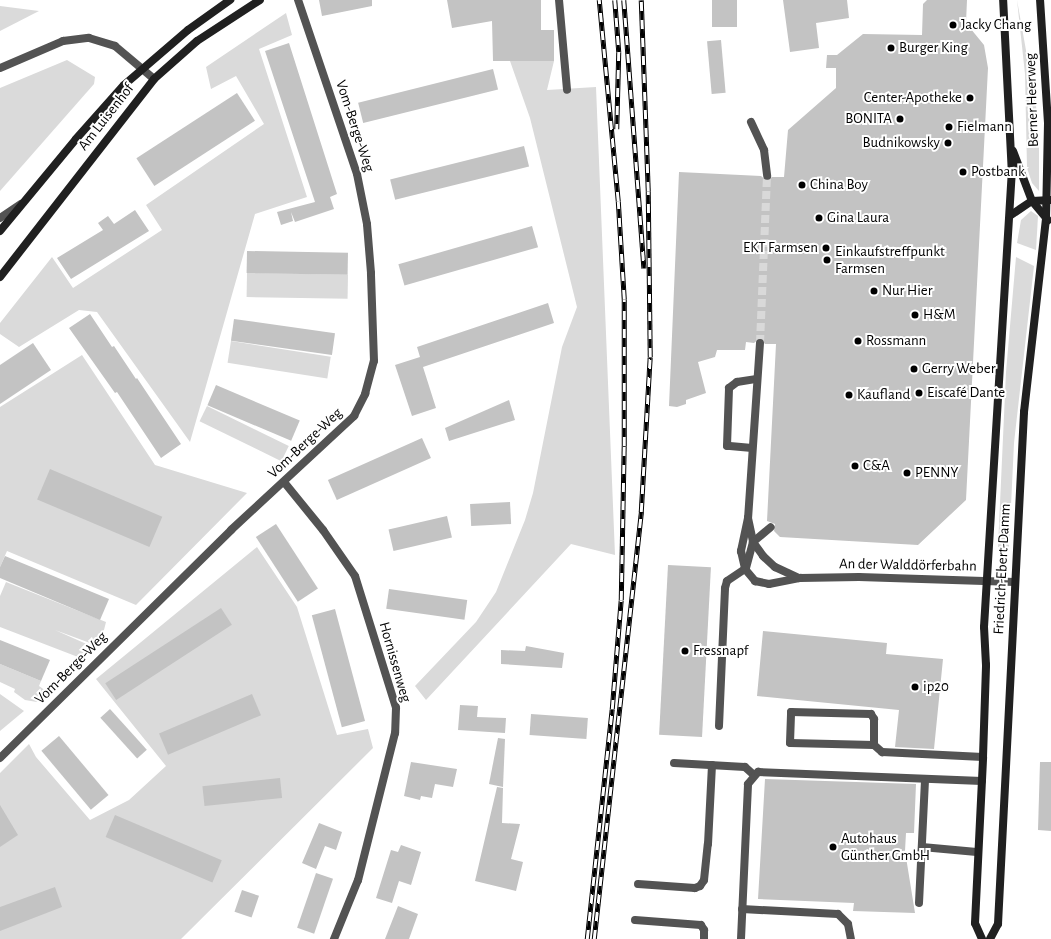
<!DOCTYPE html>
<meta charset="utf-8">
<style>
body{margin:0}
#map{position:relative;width:1051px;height:939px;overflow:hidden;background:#fff;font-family:"Alegreya Sans",sans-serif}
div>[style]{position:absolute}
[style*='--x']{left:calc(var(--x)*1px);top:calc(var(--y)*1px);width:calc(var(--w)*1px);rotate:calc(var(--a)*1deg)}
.green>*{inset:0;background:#dadada;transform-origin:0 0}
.building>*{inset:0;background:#c3c3c3;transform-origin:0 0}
.street-tunnel>*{height:8px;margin-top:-4px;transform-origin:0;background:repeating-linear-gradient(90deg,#d9d9d9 0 8px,transparent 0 12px)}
.lane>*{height:8px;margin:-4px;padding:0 4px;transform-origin:4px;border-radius:4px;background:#535353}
.street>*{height:8px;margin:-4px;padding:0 4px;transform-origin:4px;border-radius:4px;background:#535353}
.secondary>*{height:8px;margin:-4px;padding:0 4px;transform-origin:4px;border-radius:4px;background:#202020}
.rail>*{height:4.5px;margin-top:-2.25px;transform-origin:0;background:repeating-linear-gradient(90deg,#fff 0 9px,#000 0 18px);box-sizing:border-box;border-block:1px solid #000}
.dots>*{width:11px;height:11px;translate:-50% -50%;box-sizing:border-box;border:2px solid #fff;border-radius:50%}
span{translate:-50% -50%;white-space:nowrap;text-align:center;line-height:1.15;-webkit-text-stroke:4px #fff;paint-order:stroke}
.poi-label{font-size:15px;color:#000}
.left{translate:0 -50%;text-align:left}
.right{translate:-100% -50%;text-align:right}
.street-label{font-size:15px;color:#000}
</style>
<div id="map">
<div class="green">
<div style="clip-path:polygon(1017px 0,1039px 123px,1039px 191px,1032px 183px,1027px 168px,1025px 74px)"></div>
<div style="clip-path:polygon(0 6px,39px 11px,0 31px)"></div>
<div style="clip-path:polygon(286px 13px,292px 35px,259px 49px,307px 197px,255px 214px,190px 442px,97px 312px,79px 310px,19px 347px,0 334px,0 323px,52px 257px,73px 288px,162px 230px,146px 205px,264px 124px,236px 76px,211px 89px,206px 67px)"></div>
<div style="clip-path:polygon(67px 60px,95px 77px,94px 84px,0 191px,0 88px)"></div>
<div style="clip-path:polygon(510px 61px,554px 61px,547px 90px,596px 87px,615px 555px,571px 544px,426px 700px,415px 686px,476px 622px,496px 592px,525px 520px,533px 493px,562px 347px,577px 307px,530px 118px)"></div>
<div style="clip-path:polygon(1031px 211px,1038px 216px,1036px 250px,1017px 243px,1021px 220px)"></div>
<div style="clip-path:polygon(1016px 257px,1034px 266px,1014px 443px,1009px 548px,998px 547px,1006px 372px)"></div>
<div style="left:247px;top:273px;width:101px;height:24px;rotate:1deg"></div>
<div style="left:231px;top:341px;width:101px;height:22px;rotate:9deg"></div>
<div style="clip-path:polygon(82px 355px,155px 465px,247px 493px,136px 605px,7px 551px,0 567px,0 407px)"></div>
<div style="left:207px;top:406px;width:91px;height:17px;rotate:26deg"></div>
<div style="clip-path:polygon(257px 547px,297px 607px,337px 735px,368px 729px,373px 748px,181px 939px,0 939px,0 773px,29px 744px,36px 757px,90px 820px,129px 800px,166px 766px,96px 679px)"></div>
<div style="clip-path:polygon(6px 582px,106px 622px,104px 630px,97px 639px,90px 643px,55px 630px,91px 646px,78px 657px,0 627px,0 596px)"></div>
<div style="clip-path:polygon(0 664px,41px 681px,39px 686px,46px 691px,37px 702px,25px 700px,14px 692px,15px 689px,0 682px)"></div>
<div style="clip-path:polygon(0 694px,24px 711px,0 731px)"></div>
</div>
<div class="building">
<div style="clip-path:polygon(319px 0,372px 0,372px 6px,322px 16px)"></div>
<div style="clip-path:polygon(447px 0,541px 0,541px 30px,554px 30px,554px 61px,493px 61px,492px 21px,452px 28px)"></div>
<div style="left:712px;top:0;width:25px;height:27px"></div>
<div style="clip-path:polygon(783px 0,847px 0,849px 18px,816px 23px,819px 48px,790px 52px)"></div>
<div style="clip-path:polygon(927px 0,967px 0,966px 23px,984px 45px,988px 68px,966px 500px,918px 545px,780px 537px,774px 531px,775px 524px,767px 521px,776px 344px,765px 344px,760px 338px,754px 343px,746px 342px,745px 350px,717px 350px,715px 357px,698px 362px,706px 393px,686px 400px,686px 404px,677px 407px,669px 406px,679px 172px,761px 176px,767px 181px,772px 177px,784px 177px,788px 130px,836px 88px,836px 68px,826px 68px,827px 55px,837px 55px,863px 34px,922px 35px,923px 4px)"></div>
<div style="left:721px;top:40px;width:53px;height:14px;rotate:85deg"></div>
<div style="clip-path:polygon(289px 43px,337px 194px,330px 197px,334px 209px,295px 222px,291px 212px,293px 221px,281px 225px,277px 212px,315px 202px,265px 51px)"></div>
<div style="left:493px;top:69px;width:21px;height:139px;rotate:76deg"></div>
<div style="left:237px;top:93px;width:33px;height:120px;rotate:57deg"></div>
<div style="left:524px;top:146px;width:21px;height:138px;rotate:76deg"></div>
<div style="clip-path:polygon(135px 210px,149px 231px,71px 279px,57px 258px,103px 230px,98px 223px,108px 216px,114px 224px)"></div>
<div style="left:532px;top:226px;width:22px;height:139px;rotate:74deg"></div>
<div style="left:247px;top:251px;width:101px;height:22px;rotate:1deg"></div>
<div style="clip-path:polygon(548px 303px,554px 323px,423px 367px,436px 408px,412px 416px,395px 365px,420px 357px,417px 347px)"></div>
<div style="clip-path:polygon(90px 314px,112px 347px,114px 346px,136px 379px,137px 378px,181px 444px,161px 458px,117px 392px,115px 393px,69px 328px)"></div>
<div style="left:234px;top:319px;width:102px;height:22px;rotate:8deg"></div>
<div style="clip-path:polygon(33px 343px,51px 370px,0 404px,0 365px)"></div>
<div style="left:216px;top:385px;width:91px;height:22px;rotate:23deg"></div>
<div style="clip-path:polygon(509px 400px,515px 420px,449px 441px,445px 428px)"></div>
<div style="left:422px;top:438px;width:22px;height:103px;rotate:66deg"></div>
<div style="left:50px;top:469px;width:122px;height:33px;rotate:23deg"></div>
<div style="left:510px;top:502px;width:22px;height:40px;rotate:87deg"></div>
<div style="left:447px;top:516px;width:22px;height:60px;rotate:77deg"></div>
<div style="left:276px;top:524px;width:77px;height:24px;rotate:57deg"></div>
<div style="clip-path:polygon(5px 556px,109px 599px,100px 620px,0 578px,0 567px)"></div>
<div style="left:668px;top:565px;width:43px;height:170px;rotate:3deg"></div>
<div style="left:389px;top:589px;width:79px;height:20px;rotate:8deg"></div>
<div style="left:221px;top:608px;width:20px;height:138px;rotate:57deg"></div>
<div style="left:335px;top:609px;width:116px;height:24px;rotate:75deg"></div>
<div style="clip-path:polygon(763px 631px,887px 643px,886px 654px,943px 659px,934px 749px,895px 747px,899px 710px,757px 696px)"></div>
<div style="clip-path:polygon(0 640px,50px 660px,41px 681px,0 664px)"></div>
<div style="clip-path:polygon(526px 646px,564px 653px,562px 668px,501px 664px,501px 650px,525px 651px)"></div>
<div style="left:252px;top:694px;width:23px;height:101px;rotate:67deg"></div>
<div style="clip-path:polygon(460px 705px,478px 706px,477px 717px,506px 718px,505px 733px,458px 730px)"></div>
<div style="left:110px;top:709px;width:55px;height:13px;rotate:48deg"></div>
<div style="left:531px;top:714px;width:57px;height:21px;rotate:4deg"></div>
<div style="left:59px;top:736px;width:77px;height:23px;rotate:50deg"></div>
<div style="clip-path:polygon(498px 738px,505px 739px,503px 787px,489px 784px)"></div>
<div style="clip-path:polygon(411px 762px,457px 769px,453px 787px,435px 784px,432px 798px,421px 796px,420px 800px,404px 796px)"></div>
<div style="clip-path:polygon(1040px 762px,1051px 762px,1051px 831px,1038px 830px)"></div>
<div style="left:280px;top:778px;width:20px;height:78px;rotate:84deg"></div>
<div style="clip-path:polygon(765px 779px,916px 784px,914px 833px,906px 833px,905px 851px,915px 913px,853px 911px,854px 903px,758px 899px)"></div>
<div style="clip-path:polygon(497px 787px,503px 788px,502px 823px,520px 824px,511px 859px,523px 862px,516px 891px,475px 881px)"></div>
<div style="clip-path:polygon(0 805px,18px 835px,0 847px)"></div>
<div style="left:115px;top:815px;width:116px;height:24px;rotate:23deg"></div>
<div style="clip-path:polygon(319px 823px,342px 832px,336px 850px,325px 846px,316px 869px,302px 863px)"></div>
<div style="clip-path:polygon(401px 845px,421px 852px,411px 885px,399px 881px,392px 903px,376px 898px,391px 850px,398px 852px)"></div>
<div style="left:316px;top:873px;width:18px;height:58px;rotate:19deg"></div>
<div style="clip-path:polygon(55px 887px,62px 907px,0 931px,0 907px)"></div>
<div style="left:242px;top:890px;width:18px;height:23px;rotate:19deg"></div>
<div style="clip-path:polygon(398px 906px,418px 914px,409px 939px,385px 939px)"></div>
</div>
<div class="street-tunnel">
<div style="--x:760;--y:343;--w:167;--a:-87.6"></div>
</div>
<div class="lane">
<div style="--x:559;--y:0;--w:90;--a:84.9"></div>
<div style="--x:0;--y:218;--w:25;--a:-34"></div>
<div style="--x:752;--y:448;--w:25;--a:-175"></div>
<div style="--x:727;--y:446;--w:58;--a:-88"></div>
<div style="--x:729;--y:388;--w:10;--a:-37"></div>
<div style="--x:737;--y:382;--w:20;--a:-9"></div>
<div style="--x:753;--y:542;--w:23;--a:-40"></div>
<div style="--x:719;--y:726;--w:138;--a:-87.5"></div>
<div style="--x:725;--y:588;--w:7;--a:-74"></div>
<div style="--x:727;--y:581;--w:22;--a:-34"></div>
<div style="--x:874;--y:745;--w:84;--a:-178.6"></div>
<div style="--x:790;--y:743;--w:31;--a:-88"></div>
<div style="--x:791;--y:712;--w:80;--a:1.4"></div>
<div style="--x:871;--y:714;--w:6;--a:59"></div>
<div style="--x:874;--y:719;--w:26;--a:90"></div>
<div style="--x:874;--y:745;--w:11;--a:41"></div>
<div style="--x:882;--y:752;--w:101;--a:2.8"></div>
<div style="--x:674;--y:763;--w:71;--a:3.2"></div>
<div style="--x:745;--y:767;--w:12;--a:42"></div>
<div style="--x:922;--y:847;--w:55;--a:5.2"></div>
<div style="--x:638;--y:884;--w:57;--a:4"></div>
<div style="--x:695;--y:888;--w:5;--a:-22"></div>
<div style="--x:700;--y:886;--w:7;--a:-56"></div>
<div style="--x:704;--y:880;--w:36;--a:-84"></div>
<div style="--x:708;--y:844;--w:79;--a:-87.1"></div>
<div style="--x:919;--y:903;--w:124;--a:-87.2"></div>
<div style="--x:742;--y:909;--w:96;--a:3"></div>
<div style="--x:838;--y:914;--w:14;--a:45"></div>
<div style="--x:848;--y:924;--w:15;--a:79"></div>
<div style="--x:635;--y:920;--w:66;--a:4.3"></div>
<div style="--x:701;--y:925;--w:6;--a:59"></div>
<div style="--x:704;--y:930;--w:9;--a:90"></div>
<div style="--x:741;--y:939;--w:155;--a:-87.4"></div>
<div style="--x:748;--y:784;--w:16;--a:-50"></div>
<div style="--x:758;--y:772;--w:224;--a:2.3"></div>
</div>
<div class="street">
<div style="--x:0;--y:68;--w:69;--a:-23.2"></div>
<div style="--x:63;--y:41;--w:26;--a:-7"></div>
<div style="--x:89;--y:38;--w:27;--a:17"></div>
<div style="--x:115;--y:46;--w:51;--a:40.2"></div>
<div style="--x:751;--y:122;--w:31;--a:65"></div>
<div style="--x:764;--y:150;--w:26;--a:83"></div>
<div style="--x:760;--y:343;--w:175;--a:93.9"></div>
<div style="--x:748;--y:518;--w:34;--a:102"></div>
<div style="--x:741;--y:551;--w:18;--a:77"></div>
<div style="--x:745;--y:569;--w:16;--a:50"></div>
<div style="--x:755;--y:581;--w:14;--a:12"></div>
<div style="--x:769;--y:584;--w:32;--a:-11"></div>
<div style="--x:800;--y:578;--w:59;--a:-1"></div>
<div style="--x:859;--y:577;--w:156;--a:1.8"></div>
<div style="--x:284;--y:482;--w:62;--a:50.9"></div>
<div style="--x:323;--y:530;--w:56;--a:55.2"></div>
<div style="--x:355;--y:576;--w:138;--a:72.7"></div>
<div style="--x:396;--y:708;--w:25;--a:92"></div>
<div style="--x:395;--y:733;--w:152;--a:104.1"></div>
<div style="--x:358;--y:880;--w:64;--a:112.1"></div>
<div style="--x:748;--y:518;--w:25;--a:78"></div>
<div style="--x:753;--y:542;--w:17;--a:54"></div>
<div style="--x:763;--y:556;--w:16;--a:43"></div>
<div style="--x:775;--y:567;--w:26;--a:25"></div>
<div style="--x:746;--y:568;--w:27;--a:-75"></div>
<div style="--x:0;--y:758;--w:325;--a:-44.6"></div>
<div style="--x:231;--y:530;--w:168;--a:-42.8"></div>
<div style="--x:354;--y:416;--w:25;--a:-63"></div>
<div style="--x:365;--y:394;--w:34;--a:-75"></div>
<div style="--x:374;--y:361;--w:88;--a:-92"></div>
<div style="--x:371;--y:273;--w:49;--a:-94.7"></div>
<div style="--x:367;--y:224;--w:51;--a:-101.3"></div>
<div style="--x:357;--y:174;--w:184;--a:-108.7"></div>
</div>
<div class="secondary">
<div style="--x:1013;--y:151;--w:53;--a:69.2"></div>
<div style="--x:1032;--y:201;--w:25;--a:50"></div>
<div style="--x:1011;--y:215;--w:25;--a:-34"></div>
<div style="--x:1032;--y:201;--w:19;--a:-3"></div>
<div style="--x:0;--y:231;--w:119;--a:-50.4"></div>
<div style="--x:76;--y:139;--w:72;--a:-48.4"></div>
<div style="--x:124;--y:85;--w:84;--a:-40.7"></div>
<div style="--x:188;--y:30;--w:52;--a:-35.5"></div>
<div style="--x:0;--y:277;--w:251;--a:-52.1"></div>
<div style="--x:154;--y:79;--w:57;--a:-41.5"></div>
<div style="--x:197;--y:41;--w:75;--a:-33.1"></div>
<div style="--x:982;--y:939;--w:17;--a:-114"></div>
<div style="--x:975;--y:923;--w:166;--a:-87.2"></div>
<div style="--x:983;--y:757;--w:92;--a:-88.1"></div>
<div style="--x:986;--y:665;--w:38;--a:-93"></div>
<div style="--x:984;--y:627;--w:453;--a:-86.5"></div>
<div style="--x:1012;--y:175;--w:175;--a:-92.9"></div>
<div style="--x:990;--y:939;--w:17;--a:-62"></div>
<div style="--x:998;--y:924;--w:513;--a:-87.09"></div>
<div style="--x:1024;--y:412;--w:194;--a:-83.5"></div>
<div style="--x:1046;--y:219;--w:96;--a:-88.8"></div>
<div style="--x:1048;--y:123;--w:123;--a:-93.7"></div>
</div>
<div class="rail">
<div style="--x:615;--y:0;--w:52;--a:85.6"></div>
<div style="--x:619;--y:52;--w:77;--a:91.5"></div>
<div style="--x:624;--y:0;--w:269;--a:85.7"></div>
<div style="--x:587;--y:939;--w:231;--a:-83.8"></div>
<div style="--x:612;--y:709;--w:109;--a:-85.3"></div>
<div style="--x:621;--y:600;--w:154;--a:-88.9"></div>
<div style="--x:624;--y:446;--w:147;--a:-90"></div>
<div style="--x:624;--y:299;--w:98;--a:-93.5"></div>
<div style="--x:618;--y:201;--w:202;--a:-95.4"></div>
<div style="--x:594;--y:939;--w:430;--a:-83.7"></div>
<div style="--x:641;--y:512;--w:155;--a:-86.7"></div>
<div style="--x:650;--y:357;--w:166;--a:-90.7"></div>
<div style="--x:648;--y:191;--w:191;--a:-92.1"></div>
</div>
<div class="dots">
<div style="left:953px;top:25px;background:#000"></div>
<div style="left:891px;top:48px;background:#000"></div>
<div style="left:970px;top:98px;background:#000"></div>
<div style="left:900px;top:119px;background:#000"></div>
<div style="left:949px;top:127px;background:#000"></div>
<div style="left:948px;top:143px;background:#000"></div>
<div style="left:963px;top:172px;background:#000"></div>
<div style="left:802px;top:185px;background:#000"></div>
<div style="left:819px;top:218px;background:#000"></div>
<div style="left:826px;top:248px;background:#000"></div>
<div style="left:827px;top:260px;background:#000"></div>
<div style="left:874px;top:291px;background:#000"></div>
<div style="left:915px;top:315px;background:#000"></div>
<div style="left:858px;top:341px;background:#000"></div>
<div style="left:914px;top:369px;background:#000"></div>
<div style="left:919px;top:393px;background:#000"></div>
<div style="left:849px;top:395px;background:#000"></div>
<div style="left:855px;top:466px;background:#000"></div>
<div style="left:907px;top:473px;background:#000"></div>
<div style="left:685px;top:651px;background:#000"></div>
<div style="left:915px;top:687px;background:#000"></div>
<div style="left:833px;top:847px;background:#000"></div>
</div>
<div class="poi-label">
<span class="left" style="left:961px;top:25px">Jacky Chang</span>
<span class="left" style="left:899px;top:48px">Burger King</span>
<span class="right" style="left:962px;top:98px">Center-Apotheke</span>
<span class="right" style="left:892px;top:119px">BONITA</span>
<span class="left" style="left:957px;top:127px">Fielmann</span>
<span class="right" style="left:940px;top:143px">Budnikowsky</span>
<span class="left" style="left:971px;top:172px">Postbank</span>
<span class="left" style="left:810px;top:185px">China Boy</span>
<span class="left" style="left:827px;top:218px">Gina Laura</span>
<span class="right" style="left:818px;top:248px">EKT Farmsen</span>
<span class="left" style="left:835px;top:260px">Einkaufstreffpunkt<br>Farmsen</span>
<span class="left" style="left:882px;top:291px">Nur Hier</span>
<span class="left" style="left:923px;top:315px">H&amp;M</span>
<span class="left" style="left:866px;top:341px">Rossmann</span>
<span class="left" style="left:922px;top:369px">Gerry Weber</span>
<span class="left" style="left:927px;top:393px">Eiscafé Dante</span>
<span class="left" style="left:857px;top:395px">Kaufland</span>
<span class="left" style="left:863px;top:466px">C&amp;A</span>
<span class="left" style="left:915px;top:473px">PENNY</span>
<span class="left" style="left:693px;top:651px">Fressnapf</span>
<span class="left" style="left:923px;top:687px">ip20</span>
<span class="left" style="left:841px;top:847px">Autohaus<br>Günther GmbH</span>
</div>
<div class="street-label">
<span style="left:1032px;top:100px;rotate:-92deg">Berner Heerweg</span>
<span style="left:106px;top:117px;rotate:-52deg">Am Luisenhof</span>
<span style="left:355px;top:126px;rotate:72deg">Vom-Berge-Weg</span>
<span style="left:305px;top:443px;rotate:-43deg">Vom-Berge-Weg</span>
<span style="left:908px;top:565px;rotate:1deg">An der Walddörferbahn</span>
<span style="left:1002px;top:569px;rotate:-87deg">Friedrich-Ebert-Damm</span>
<span style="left:395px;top:662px;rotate:74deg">Hornissenweg</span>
<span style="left:71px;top:668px;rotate:-45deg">Vom-Berge-Weg</span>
</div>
</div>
